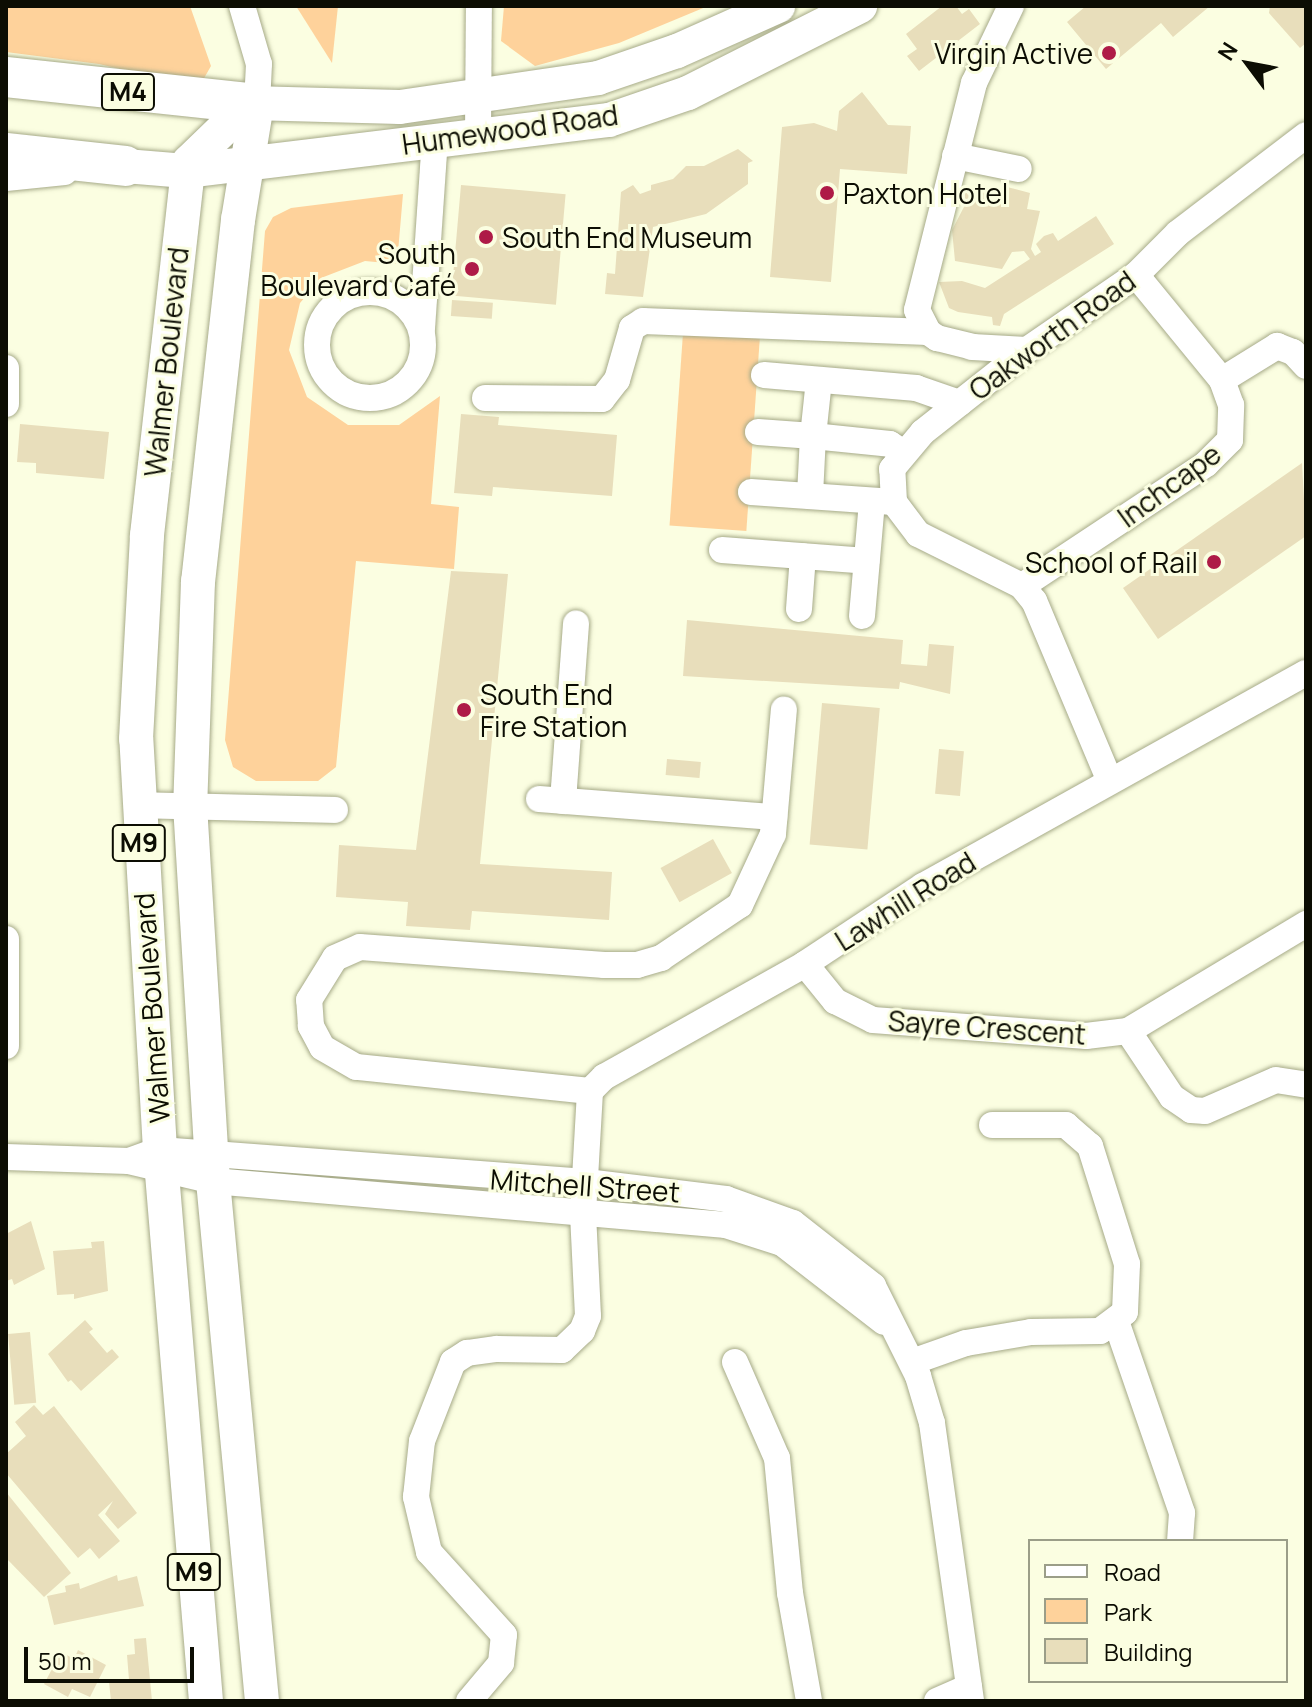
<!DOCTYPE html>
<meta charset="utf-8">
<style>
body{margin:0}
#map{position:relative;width:1312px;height:1707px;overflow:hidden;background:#fbfee1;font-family:Manrope,sans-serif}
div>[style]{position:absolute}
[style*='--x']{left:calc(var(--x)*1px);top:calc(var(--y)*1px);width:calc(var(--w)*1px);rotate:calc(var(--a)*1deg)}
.green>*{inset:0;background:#fed29b;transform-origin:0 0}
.building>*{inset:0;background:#e8debb;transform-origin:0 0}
.roads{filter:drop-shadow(0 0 2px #a6aa88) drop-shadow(0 0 2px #a6aa88)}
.minor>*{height:26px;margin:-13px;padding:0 13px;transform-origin:13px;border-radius:13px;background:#fff}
.minor>.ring{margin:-13px;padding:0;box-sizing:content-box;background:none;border:26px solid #fff;border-radius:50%}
.major>*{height:34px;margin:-17px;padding:0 17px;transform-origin:17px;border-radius:17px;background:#fff}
.highway>*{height:40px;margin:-20px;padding:0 20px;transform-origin:20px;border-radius:20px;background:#fff}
.dots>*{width:22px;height:22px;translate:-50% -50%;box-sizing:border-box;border:4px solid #fbfee1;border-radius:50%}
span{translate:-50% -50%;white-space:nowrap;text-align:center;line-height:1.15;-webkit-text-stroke:6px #fbfee1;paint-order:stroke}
.shield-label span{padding:2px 6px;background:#fbfee1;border:2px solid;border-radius:6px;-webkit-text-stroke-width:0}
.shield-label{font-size:26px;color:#0c0d03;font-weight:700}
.poi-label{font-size:28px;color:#0c0d03}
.right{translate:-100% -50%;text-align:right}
.left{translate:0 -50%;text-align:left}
.street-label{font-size:28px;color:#0c0d03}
.frame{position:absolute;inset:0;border:8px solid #0c0d03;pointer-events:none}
.legend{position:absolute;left:1028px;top:1539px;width:260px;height:144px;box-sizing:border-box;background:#fbfee1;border:2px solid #9b9e88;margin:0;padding:10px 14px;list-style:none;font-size:24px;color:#0c0d03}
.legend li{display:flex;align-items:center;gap:16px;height:40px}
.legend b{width:40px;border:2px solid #9b9e88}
.north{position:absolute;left:1208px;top:24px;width:80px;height:80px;-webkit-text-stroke:6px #fbfee1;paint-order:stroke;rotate:302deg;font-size:22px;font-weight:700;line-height:32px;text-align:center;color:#0c0d03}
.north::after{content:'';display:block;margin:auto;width:28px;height:36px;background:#0c0d03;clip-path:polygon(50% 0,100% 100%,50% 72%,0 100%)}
.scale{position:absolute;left:24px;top:1647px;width:170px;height:36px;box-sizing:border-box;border:4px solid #0c0d03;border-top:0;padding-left:10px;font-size:24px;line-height:28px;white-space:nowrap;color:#0c0d03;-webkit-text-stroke:6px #fbfee1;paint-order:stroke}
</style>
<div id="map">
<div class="green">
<div style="clip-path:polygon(6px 6px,190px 6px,211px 66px,203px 80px,184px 84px,99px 64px,6px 52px)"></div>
<div style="clip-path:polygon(296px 6px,338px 6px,332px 63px)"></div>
<div style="clip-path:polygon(504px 6px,708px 6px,619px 43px,535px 66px,501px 41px)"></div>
<div style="clip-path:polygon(403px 194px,397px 264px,365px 261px,321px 278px,300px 303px,289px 350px,307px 397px,348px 425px,399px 425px,440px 396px,431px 504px,459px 507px,454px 569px,356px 561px,336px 767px,318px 781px,256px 781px,233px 767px,225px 740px,265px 231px,273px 217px,291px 208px)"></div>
<div style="left:683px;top:333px;width:77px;height:193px;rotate:4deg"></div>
</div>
<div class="building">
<div style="clip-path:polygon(942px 6px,956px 6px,962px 14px,969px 9px,980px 24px,919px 71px,907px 56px,917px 49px,906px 34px)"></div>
<div style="clip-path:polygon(1086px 6px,1210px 6px,1173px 37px,1161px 23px,1106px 69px,1067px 22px)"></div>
<div style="clip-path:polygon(1270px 6px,1306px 6px,1306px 43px,1300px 48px,1269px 13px)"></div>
<div style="clip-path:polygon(862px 92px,888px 125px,911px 126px,907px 174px,840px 169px,831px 282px,770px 277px,782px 127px,814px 123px,837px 131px,839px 111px)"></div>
<div style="clip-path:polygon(738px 149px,753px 161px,748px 163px,748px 184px,706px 214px,653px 227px,643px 297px,605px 294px,607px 273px,615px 274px,621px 192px,633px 185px,640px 194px,651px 190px,651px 185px,673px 179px,686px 166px,704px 166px)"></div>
<div style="clip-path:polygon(975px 183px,990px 191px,1007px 187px,1030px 193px,1027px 209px,1040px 211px,1031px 249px,1035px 256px,1041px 252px,1036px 244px,1044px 236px,1053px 233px,1058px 241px,1096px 216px,1114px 244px,1004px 314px,1000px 326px,993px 325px,992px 317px,958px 312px,949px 308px,939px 282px,962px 281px,985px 288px,1030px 259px,1024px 251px,1012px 252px,1002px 269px,955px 261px,952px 230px,965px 205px,965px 190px,968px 195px,978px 188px)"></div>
<div style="left:461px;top:185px;width:105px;height:111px;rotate:5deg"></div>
<div style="left:452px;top:300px;width:41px;height:16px;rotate:4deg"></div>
<div style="clip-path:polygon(461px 414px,499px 417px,498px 425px,617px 435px,612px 496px,493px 487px,492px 496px,454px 493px)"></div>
<div style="clip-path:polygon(20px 424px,109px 432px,104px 479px,36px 473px,36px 463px,17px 462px)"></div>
<div style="clip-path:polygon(1302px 463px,1306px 536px,1158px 639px,1123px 588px)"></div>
<div style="clip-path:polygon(451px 571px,508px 574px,480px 864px,612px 872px,609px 920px,472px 911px,470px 930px,406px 926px,408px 902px,336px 897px,339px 845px,416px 850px)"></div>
<div style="clip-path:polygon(687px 620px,903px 640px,901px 664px,927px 666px,929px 644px,954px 646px,950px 694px,900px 682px,899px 689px,683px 676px)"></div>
<div style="left:822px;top:703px;width:58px;height:142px;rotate:5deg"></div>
<div style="left:939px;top:749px;width:25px;height:45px;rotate:5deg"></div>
<div style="left:667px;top:759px;width:34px;height:16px;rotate:5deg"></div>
<div style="left:713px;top:839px;width:39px;height:60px;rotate:61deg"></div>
<div style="clip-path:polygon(31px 1221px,45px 1269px,14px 1285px,12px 1279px,6px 1281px,6px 1234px)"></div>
<div style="clip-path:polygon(104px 1241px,108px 1291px,74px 1299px,74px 1294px,57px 1295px,53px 1251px,92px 1248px,91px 1242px)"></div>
<div style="clip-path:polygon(85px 1320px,93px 1329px,89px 1332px,107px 1353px,112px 1349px,119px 1357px,81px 1391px,71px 1380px,68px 1382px,48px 1354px)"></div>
<div style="left:30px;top:1332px;width:71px;height:22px;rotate:85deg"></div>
<div style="clip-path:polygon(34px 1405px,43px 1415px,54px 1406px,137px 1513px,118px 1529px,105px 1514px,113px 1501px,98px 1515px,120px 1541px,99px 1559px,90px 1548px,78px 1558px,6px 1473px,6px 1454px,26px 1436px,15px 1422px)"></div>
<div style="clip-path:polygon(6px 1492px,71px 1573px,44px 1597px,6px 1558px)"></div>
<div style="clip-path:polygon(117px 1575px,118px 1581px,137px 1576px,144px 1606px,54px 1625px,47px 1596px,66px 1592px,65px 1586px,79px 1583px,80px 1589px)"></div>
<div style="clip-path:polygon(146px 1638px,152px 1701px,111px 1701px,109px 1682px,129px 1680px,127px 1655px,135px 1654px,134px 1639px)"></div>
<div style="clip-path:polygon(78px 1650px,106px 1665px,90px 1697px,72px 1689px,68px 1697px,44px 1684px,61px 1652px,74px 1659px)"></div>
</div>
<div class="roads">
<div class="minor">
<div style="--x:242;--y:6;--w:60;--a:73.7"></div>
<div style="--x:259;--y:64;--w:40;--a:92.9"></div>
<div style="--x:1011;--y:6;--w:85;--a:115.7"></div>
<div style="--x:974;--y:83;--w:234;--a:104.1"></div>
<div style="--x:917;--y:310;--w:25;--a:63"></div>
<div style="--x:928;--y:332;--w:11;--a:34"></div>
<div style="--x:937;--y:338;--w:36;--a:14"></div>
<div style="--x:972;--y:347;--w:55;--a:3.1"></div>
<div style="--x:478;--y:134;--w:128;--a:-89.6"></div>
<div style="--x:955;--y:156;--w:65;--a:11.5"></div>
<div style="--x:6;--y:178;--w:59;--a:-5.8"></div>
<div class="ring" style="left:317px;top:292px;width:80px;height:80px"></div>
<div style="--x:422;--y:329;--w:190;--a:-86.1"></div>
<div style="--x:6;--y:368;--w:36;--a:90"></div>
<div style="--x:764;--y:375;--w:153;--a:4.9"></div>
<div style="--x:916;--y:388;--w:46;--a:19.2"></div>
<div style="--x:819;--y:380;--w:56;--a:96.1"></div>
<div style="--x:813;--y:436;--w:77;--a:5.9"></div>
<div style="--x:890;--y:444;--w:14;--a:34"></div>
<div style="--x:1222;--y:380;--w:65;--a:-31.7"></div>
<div style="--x:1277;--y:346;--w:17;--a:21"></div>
<div style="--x:1293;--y:352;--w:19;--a:47"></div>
<div style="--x:485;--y:398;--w:117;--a:0.5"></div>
<div style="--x:602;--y:399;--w:24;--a:-52"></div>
<div style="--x:617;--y:380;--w:54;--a:-73.9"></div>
<div style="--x:632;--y:328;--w:13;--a:-32"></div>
<div style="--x:643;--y:321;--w:285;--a:2.2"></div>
<div style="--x:758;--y:432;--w:55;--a:4.2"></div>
<div style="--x:813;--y:436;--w:60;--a:92.9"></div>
<div style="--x:751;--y:492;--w:143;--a:4"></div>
<div style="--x:722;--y:550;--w:145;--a:4.3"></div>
<div style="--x:1022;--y:586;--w:221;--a:-33.5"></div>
<div style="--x:1206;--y:464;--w:34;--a:-45"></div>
<div style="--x:1230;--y:440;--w:35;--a:-88"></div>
<div style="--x:1231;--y:405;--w:27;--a:-110"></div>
<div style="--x:1222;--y:380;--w:136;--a:-129.3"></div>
<div style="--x:799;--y:609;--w:53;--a:-85.7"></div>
<div style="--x:862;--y:616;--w:115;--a:-85"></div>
<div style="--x:1109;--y:779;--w:193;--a:-112.8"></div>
<div style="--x:1034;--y:601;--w:19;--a:-129"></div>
<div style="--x:1022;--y:586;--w:116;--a:-153.4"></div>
<div style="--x:918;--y:534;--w:40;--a:-127"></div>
<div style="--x:894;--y:502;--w:33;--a:-93"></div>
<div style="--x:892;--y:469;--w:48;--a:-50"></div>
<div style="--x:923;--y:432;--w:132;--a:-38.3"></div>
<div style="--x:1027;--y:350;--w:132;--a:-34.5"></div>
<div style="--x:1136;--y:275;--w:59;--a:-45"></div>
<div style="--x:1178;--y:233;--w:161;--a:-37.4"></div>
<div style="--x:539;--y:799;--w:236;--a:4.4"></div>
<div style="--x:563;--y:801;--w:178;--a:-85.8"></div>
<div style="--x:137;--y:805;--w:198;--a:1.4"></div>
<div style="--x:6;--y:939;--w:107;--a:90"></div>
<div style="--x:805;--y:964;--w:48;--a:51"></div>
<div style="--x:835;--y:1001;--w:42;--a:26.6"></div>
<div style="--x:873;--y:1020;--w:214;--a:4.3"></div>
<div style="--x:1086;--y:1036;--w:42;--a:-6.8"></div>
<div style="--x:1128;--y:1031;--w:208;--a:-31"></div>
<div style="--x:1128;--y:1031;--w:79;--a:56.3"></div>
<div style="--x:1172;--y:1097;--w:23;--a:34"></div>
<div style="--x:1191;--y:1110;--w:14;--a:4"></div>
<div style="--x:1205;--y:1111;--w:77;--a:-23.6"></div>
<div style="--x:1276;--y:1080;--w:30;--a:9"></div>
<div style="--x:590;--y:1091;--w:235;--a:-174.1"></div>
<div style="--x:356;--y:1067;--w:39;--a:-150"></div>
<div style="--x:322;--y:1047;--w:24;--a:-118"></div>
<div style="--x:311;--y:1026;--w:26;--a:-94"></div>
<div style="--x:309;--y:1000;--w:49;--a:-58.2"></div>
<div style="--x:335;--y:958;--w:27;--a:-24"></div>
<div style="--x:360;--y:947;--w:245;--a:4.2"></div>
<div style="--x:604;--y:965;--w:33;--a:0"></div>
<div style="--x:637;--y:965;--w:25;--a:-16"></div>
<div style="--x:661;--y:958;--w:95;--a:-33.9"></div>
<div style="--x:740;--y:905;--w:78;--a:-65.1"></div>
<div style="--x:773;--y:834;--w:125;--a:-85"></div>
<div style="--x:6;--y:1157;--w:123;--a:1.9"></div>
<div style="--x:129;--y:1161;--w:86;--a:13.4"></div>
<div style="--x:213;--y:1181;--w:515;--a:4.9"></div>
<div style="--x:726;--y:1225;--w:59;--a:17.8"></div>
<div style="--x:782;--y:1243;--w:129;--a:37.8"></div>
<div style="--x:129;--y:1161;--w:33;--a:-20"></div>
<div style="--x:160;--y:1150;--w:427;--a:4.3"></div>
<div style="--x:586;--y:1182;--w:141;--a:6.9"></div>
<div style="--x:726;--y:1199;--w:71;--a:19.7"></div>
<div style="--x:793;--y:1223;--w:102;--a:38.2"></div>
<div style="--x:873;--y:1286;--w:101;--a:63.4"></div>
<div style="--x:918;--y:1376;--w:49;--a:73.4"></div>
<div style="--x:932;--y:1423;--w:281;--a:82"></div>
<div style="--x:1117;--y:1324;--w:200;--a:71"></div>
<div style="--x:1182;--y:1513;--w:28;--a:94"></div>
<div style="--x:735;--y:1362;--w:105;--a:66.4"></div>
<div style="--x:777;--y:1458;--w:136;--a:84.5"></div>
<div style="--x:790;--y:1593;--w:110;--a:80"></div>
<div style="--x:912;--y:1362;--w:57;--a:-19.4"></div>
<div style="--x:966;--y:1343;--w:66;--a:-9.6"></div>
<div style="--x:1031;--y:1332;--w:69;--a:-0.8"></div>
<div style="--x:1100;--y:1331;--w:31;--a:-37"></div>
<div style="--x:1125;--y:1312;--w:48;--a:-87.6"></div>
<div style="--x:1127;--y:1264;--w:124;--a:-107.4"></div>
<div style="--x:1090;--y:1146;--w:32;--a:-139"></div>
<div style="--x:1066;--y:1125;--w:74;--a:180"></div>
<div style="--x:469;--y:1701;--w:50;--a:-49.9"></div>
<div style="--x:501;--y:1663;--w:28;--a:-84"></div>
<div style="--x:504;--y:1635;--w:112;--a:-132.1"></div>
<div style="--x:429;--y:1552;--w:57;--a:-103.3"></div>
<div style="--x:416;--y:1497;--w:56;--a:-83.9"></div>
<div style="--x:422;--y:1441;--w:85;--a:-68.6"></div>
<div style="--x:453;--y:1362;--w:17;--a:-33"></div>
<div style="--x:467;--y:1353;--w:30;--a:-8"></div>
<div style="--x:497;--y:1349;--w:65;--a:0.9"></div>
<div style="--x:562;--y:1350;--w:28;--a:-44"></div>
<div style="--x:582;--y:1331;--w:16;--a:-68"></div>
<div style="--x:588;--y:1316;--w:103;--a:-92.8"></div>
<div style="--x:583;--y:1213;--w:122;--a:-86.7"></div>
<div style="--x:590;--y:1091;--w:20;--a:-45"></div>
<div style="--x:604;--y:1077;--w:231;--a:-29.3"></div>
<div style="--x:805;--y:964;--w:141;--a:-33.5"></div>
<div style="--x:923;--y:886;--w:438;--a:-29.1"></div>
<div style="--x:937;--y:1701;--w:35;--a:-24"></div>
</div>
<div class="major">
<div style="--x:257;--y:104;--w:118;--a:99.3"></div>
<div style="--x:238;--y:220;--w:363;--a:96.3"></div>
<div style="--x:198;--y:581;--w:224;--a:92"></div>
<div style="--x:190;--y:805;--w:377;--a:86.5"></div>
<div style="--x:213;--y:1181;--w:522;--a:84.62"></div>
<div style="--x:125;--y:166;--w:61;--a:4.7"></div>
<div style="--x:186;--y:171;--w:426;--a:-6.9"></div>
<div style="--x:609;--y:120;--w:83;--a:-18.9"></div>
<div style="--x:688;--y:93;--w:193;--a:-26.8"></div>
<div style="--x:206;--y:1701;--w:553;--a:-94.77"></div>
<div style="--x:160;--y:1150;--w:412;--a:-93.3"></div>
<div style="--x:136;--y:739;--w:204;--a:-86.9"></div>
<div style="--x:147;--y:535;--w:375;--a:-83.6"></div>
<div style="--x:189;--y:162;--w:85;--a:-44"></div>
<div style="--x:250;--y:103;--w:150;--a:1.5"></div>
<div style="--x:400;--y:107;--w:200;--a:-8.3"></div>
<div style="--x:598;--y:78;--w:83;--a:-18.9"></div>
<div style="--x:677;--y:51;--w:111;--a:-24"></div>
</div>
<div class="highway">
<div style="--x:6;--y:77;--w:245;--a:6.1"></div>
<div style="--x:6;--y:153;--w:120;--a:6.2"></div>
</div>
</div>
<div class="dots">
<div style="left:1109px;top:53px;background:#ae1b47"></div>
<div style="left:827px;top:193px;background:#ae1b47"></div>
<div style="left:486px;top:237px;background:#ae1b47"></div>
<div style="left:472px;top:269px;background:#ae1b47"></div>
<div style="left:1214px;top:562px;background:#ae1b47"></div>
<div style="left:464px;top:710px;background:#ae1b47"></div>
</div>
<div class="shield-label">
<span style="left:128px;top:92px">M4</span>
<span style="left:139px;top:843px">M9</span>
<span style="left:194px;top:1572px">M9</span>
</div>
<div class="poi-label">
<span class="right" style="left:1093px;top:53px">Virgin Active</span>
<span class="left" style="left:843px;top:193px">Paxton Hotel</span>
<span class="left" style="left:502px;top:237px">South End Museum</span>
<span class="right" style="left:456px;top:269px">South<br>Boulevard Café</span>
<span class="right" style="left:1198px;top:562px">School of Rail</span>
<span class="left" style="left:480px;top:710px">South End<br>Fire Station</span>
</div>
<div class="street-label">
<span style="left:510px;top:129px;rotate:-8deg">Humewood Road</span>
<span style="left:1052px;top:335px;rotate:-36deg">Oakworth Road</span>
<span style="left:166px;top:362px;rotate:-84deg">Walmer Boulevard</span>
<span style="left:1169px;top:485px;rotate:-36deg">Inchcape</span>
<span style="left:905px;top:901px;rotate:-32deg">Lawhill Road</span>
<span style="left:151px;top:1008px;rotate:-94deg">Walmer Boulevard</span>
<span style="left:987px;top:1027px;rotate:4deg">Sayre Crescent</span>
<span style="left:585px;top:1185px;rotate:4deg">Mitchell Street</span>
</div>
<div class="frame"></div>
<ul class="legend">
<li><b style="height:10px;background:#fff"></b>Road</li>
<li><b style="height:22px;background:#fed29b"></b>Park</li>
<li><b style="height:22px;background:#e8debb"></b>Building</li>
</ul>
<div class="north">N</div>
<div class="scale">50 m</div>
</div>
